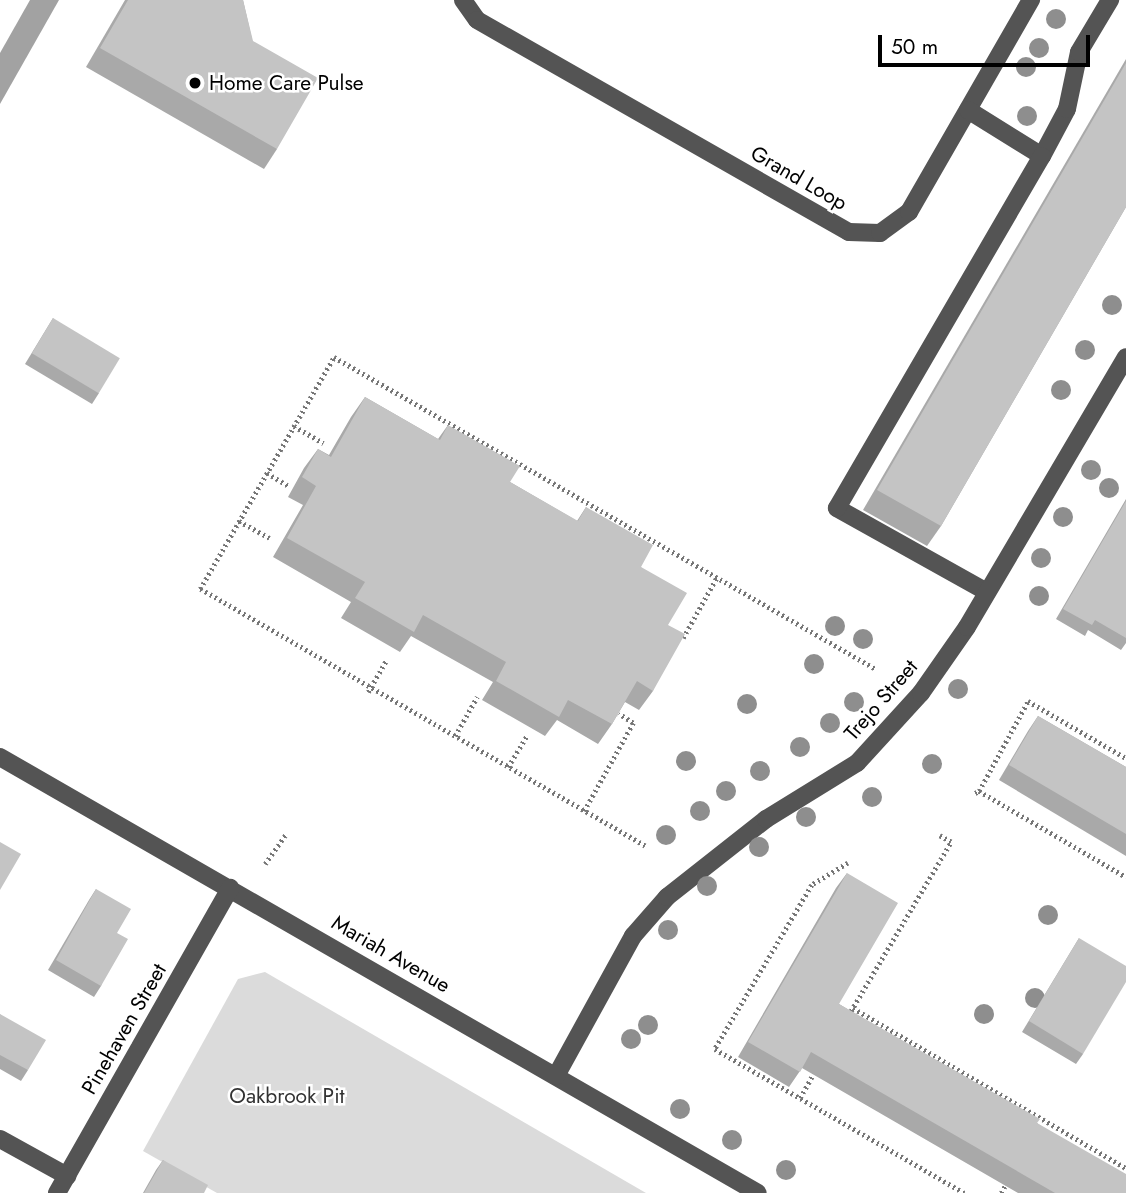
<!DOCTYPE html>
<style>
body{margin:0}
#map{position:relative;width:1126px;height:1193px;overflow:hidden;background:#fff;font-family:Jost,sans-serif}
div>[style]{position:absolute}
[style*='--x']{left:calc(var(--x)*1px);top:calc(var(--y)*1px);width:calc(var(--w)*1px);rotate:calc(var(--a)*1deg)}
.green>*{inset:0;background:#dbdbdb}
.water>*{inset:0;background:#a2a2a2}
.path>*{height:4.5px;margin-top:-2.25px;transform-origin:0;background:repeating-linear-gradient(90deg,#767676 0 2px,transparent 0 5.5px)}
.minor>*{height:18px;margin:-9px;padding:0 9px;transform-origin:9px;border-radius:9px;background:#545454}
.trees>*{width:20px;height:20px;margin:-10px;border-radius:50%;background:#8e8e8e}
.wall>*{inset:0;background:#a9a9a9}
.building>*{inset:0;background:#c4c4c4;transform-origin:0 0}
.dots>*{width:19px;height:19px;translate:-50% -50%;box-sizing:border-box;border:4px solid #fff;border-radius:50%}
span{translate:-50% -50%;white-space:nowrap;text-align:center;line-height:1.15;-webkit-text-stroke:5px #fff;paint-order:stroke}
.poi-label{font-size:21px;color:#000}
.left{translate:0 -50%;text-align:left}
.street-label{font-size:21px;color:#000}
.park-label{font-size:21px;color:#323232}
.scale{position:absolute;left:878px;top:35px;width:212px;height:32px;box-sizing:border-box;border:4px solid #000;border-top:0;padding-left:9px;font-size:21px;line-height:24px;white-space:nowrap;color:#000;-webkit-text-stroke:5px #fff;paint-order:stroke}
</style>
<div id="map">
<div class="green">
<div style="clip-path:polygon(265px 972px,646px 1193px,217px 1193px,143px 1151px,238px 979px)"></div>
</div>
<div class="water">
<div style="clip-path:polygon(30px 0,59px 0,0 104px,0 53px)"></div>
</div>
<div class="path">
<div style="--x:294;--y:426;--w:34;--a:30"></div>
<div style="--x:267;--y:473;--w:26;--a:31"></div>
<div style="--x:239;--y:521;--w:35;--a:29"></div>
<div style="--x:683;--y:638;--w:70;--a:-60.9"></div>
<div style="--x:368;--y:692;--w:38;--a:-60"></div>
<div style="--x:455;--y:736;--w:45;--a:-60.6"></div>
<div style="--x:508;--y:767;--w:37;--a:-59"></div>
<div style="--x:979;--y:791;--w:170;--a:30.3"></div>
<div style="--x:975;--y:793;--w:4;--a:-27"></div>
<div style="--x:979;--y:791;--w:102;--a:-61.4"></div>
<div style="--x:1028;--y:701;--w:113;--a:30.2"></div>
<div style="--x:584;--y:811;--w:101;--a:-60.9"></div>
<div style="--x:633;--y:723;--w:17;--a:-147"></div>
<div style="--x:645;--y:846;--w:514;--a:-149.99"></div>
<div style="--x:200;--y:589;--w:268;--a:-60"></div>
<div style="--x:334;--y:357;--w:625;--a:29.93"></div>
<div style="--x:848;--y:863;--w:42;--a:148.6"></div>
<div style="--x:812;--y:885;--w:191;--a:120.6"></div>
<div style="--x:715;--y:1049;--w:288;--a:30"></div>
<div style="--x:265;--y:864;--w:37;--a:-55"></div>
<div style="--x:853;--y:1008;--w:316;--a:30.4"></div>
<div style="--x:848;--y:1016;--w:202;--a:-59.4"></div>
<div style="--x:951;--y:842;--w:13;--a:-151"></div>
<div style="--x:800;--y:1098;--w:31;--a:-61"></div>
<div style="--x:1001;--y:1193;--w:13;--a:-61"></div>
</div>
<div class="minor">
<div style="--x:463;--y:0;--w:24;--a:55"></div>
<div style="--x:477;--y:20;--w:428;--a:29.7"></div>
<div style="--x:849;--y:232;--w:31;--a:2"></div>
<div style="--x:880;--y:233;--w:36;--a:-36"></div>
<div style="--x:909;--y:212;--w:245;--a:-60.1"></div>
<div style="--x:968;--y:110;--w:87;--a:31.9"></div>
<div style="--x:1042;--y:156;--w:53;--a:-62"></div>
<div style="--x:1067;--y:109;--w:58;--a:-78.1"></div>
<div style="--x:1079;--y:52;--w:61;--a:-59.2"></div>
<div style="--x:987;--y:592;--w:172;--a:-150.8"></div>
<div style="--x:837;--y:508;--w:407;--a:-59.8"></div>
<div style="--x:0;--y:757;--w:874;--a:29.91"></div>
<div style="--x:556;--y:1076;--w:160;--a:-61.2"></div>
<div style="--x:633;--y:936;--w:52;--a:-48.9"></div>
<div style="--x:667;--y:897;--w:126;--a:-38.2"></div>
<div style="--x:766;--y:819;--w:107;--a:-31.6"></div>
<div style="--x:857;--y:763;--w:95;--a:-47.6"></div>
<div style="--x:921;--y:693;--w:80;--a:-55.1"></div>
<div style="--x:967;--y:627;--w:313;--a:-59.5"></div>
<div style="--x:0;--y:1139;--w:77;--a:28.9"></div>
<div style="--x:57;--y:1193;--w:351;--a:-60.4"></div>
</div>
<div class="trees">
<div style="left:1056px;top:19px"></div>
<div style="left:1039px;top:48px"></div>
<div style="left:1026px;top:67px"></div>
<div style="left:1027px;top:116px"></div>
<div style="left:1112px;top:305px"></div>
<div style="left:1085px;top:350px"></div>
<div style="left:1061px;top:390px"></div>
<div style="left:1091px;top:470px"></div>
<div style="left:1109px;top:488px"></div>
<div style="left:1063px;top:517px"></div>
<div style="left:1041px;top:558px"></div>
<div style="left:1039px;top:596px"></div>
<div style="left:835px;top:626px"></div>
<div style="left:863px;top:639px"></div>
<div style="left:814px;top:664px"></div>
<div style="left:958px;top:689px"></div>
<div style="left:854px;top:702px"></div>
<div style="left:747px;top:704px"></div>
<div style="left:830px;top:723px"></div>
<div style="left:800px;top:747px"></div>
<div style="left:686px;top:761px"></div>
<div style="left:932px;top:764px"></div>
<div style="left:760px;top:771px"></div>
<div style="left:726px;top:791px"></div>
<div style="left:872px;top:797px"></div>
<div style="left:700px;top:811px"></div>
<div style="left:806px;top:817px"></div>
<div style="left:666px;top:835px"></div>
<div style="left:759px;top:847px"></div>
<div style="left:707px;top:886px"></div>
<div style="left:1048px;top:915px"></div>
<div style="left:668px;top:930px"></div>
<div style="left:1035px;top:998px"></div>
<div style="left:984px;top:1014px"></div>
<div style="left:648px;top:1025px"></div>
<div style="left:631px;top:1039px"></div>
<div style="left:680px;top:1109px"></div>
<div style="left:732px;top:1140px"></div>
<div style="left:786px;top:1170px"></div>
</div>
<div class="wall">
<div style="clip-path:polygon(125px 0,243px 0,277px 149px,264px 169px,86px 67px)"></div>
<div style="clip-path:polygon(1126px 59px,1126px 207px,941px 526px,927px 546px,863px 510px)"></div>
<div style="clip-path:polygon(53px 318px,99px 393px,92px 404px,25px 364px)"></div>
<div style="clip-path:polygon(365px 397px,438px 439px,448px 425px,510px 482px,577px 521px,586px 507px,641px 567px,668px 625px,653px 691px,639px 710px,625px 702px,612px 724px,598px 744px,557px 720px,545px 736px,482px 700px,493px 682px,411px 636px,400px 652px,341px 618px,351px 602px,273px 557px,303px 505px,288px 497px,304px 468px,318px 449px,329px 455px,351px 417px)"></div>
<div style="clip-path:polygon(1126px 499px,1126px 643px,1121px 650px,1088px 630px,1085px 636px,1056px 619px)"></div>
<div style="clip-path:polygon(1038px 716px,1126px 767px,1126px 856px,999px 780px,1028px 731px)"></div>
<div style="clip-path:polygon(847px 873px,839px 1004px,1037px 1123px,1126px 1193px,1018px 1193px,802px 1068px,789px 1087px,738px 1057px,836px 888px)"></div>
<div style="clip-path:polygon(96px 889px,117px 933px,101px 986px,94px 997px,48px 970px,89px 900px)"></div>
<div style="clip-path:polygon(1079px 938px,1083px 1054px,1076px 1064px,1022px 1032px)"></div>
<div style="clip-path:polygon(0 1014px,28px 1070px,21px 1081px,0 1069px)"></div>
<div style="clip-path:polygon(163px 1160px,204px 1193px,143px 1193px,156px 1170px)"></div>
</div>
<div class="building">
<div style="clip-path:polygon(128px 0,243px 0,253px 41px,318px 78px,277px 149px,100px 48px)"></div>
<div style="clip-path:polygon(1126px 63px,1126px 207px,941px 526px,877px 490px)"></div>
<div style="left:53px;top:318px;width:78px;height:41px;rotate:31deg"></div>
<div style="clip-path:polygon(365px 397px,440px 440px,448px 425px,520px 466px,510px 482px,578px 521px,586px 507px,653px 545px,641px 567px,687px 593px,668px 625px,685px 634px,653px 691px,637px 681px,612px 724px,568px 700px,559px 717px,496px 681px,506px 662px,423px 615px,414px 632px,355px 598px,365px 582px,287px 538px,316px 486px,302px 477px,318px 449px,331px 457px)"></div>
<div style="clip-path:polygon(1126px 501px,1126px 638px,1095px 620px,1092px 625px,1063px 609px)"></div>
<div style="clip-path:polygon(1038px 716px,1126px 767px,1126px 834px,1009px 765px)"></div>
<div style="clip-path:polygon(0 842px,21px 854px,0 890px)"></div>
<div style="clip-path:polygon(847px 873px,898px 903px,839px 1004px,1040px 1119px,1037px 1123px,1126px 1174px,1126px 1193px,1055px 1193px,811px 1052px,800px 1072px,748px 1042px)"></div>
<div style="clip-path:polygon(96px 889px,131px 909px,117px 933px,128px 939px,101px 986px,56px 960px)"></div>
<div style="clip-path:polygon(1079px 938px,1126px 966px,1126px 982px,1083px 1054px,1029px 1021px)"></div>
<div style="clip-path:polygon(0 1014px,46px 1040px,28px 1070px,0 1055px)"></div>
<div style="clip-path:polygon(163px 1160px,208px 1185px,204px 1193px,144px 1193px)"></div>
</div>
<div class="dots">
<div style="left:195px;top:83px;background:#000"></div>
</div>
<div class="poi-label">
<span class="left" style="left:209px;top:83px">Home Care Pulse</span>
</div>
<div class="street-label">
<span style="left:799px;top:178px;rotate:30deg">Grand Loop</span>
<span style="left:881px;top:700px;rotate:-49deg">Trejo Street</span>
<span style="left:391px;top:954px;rotate:30deg">Mariah Avenue</span>
<span style="left:124px;top:1029px;rotate:-60deg">Pinehaven Street</span>
</div>
<div class="park-label">
<span style="left:287px;top:1096px">Oakbrook Pit</span>
</div>
<div class="scale">50 m</div>
</div>
